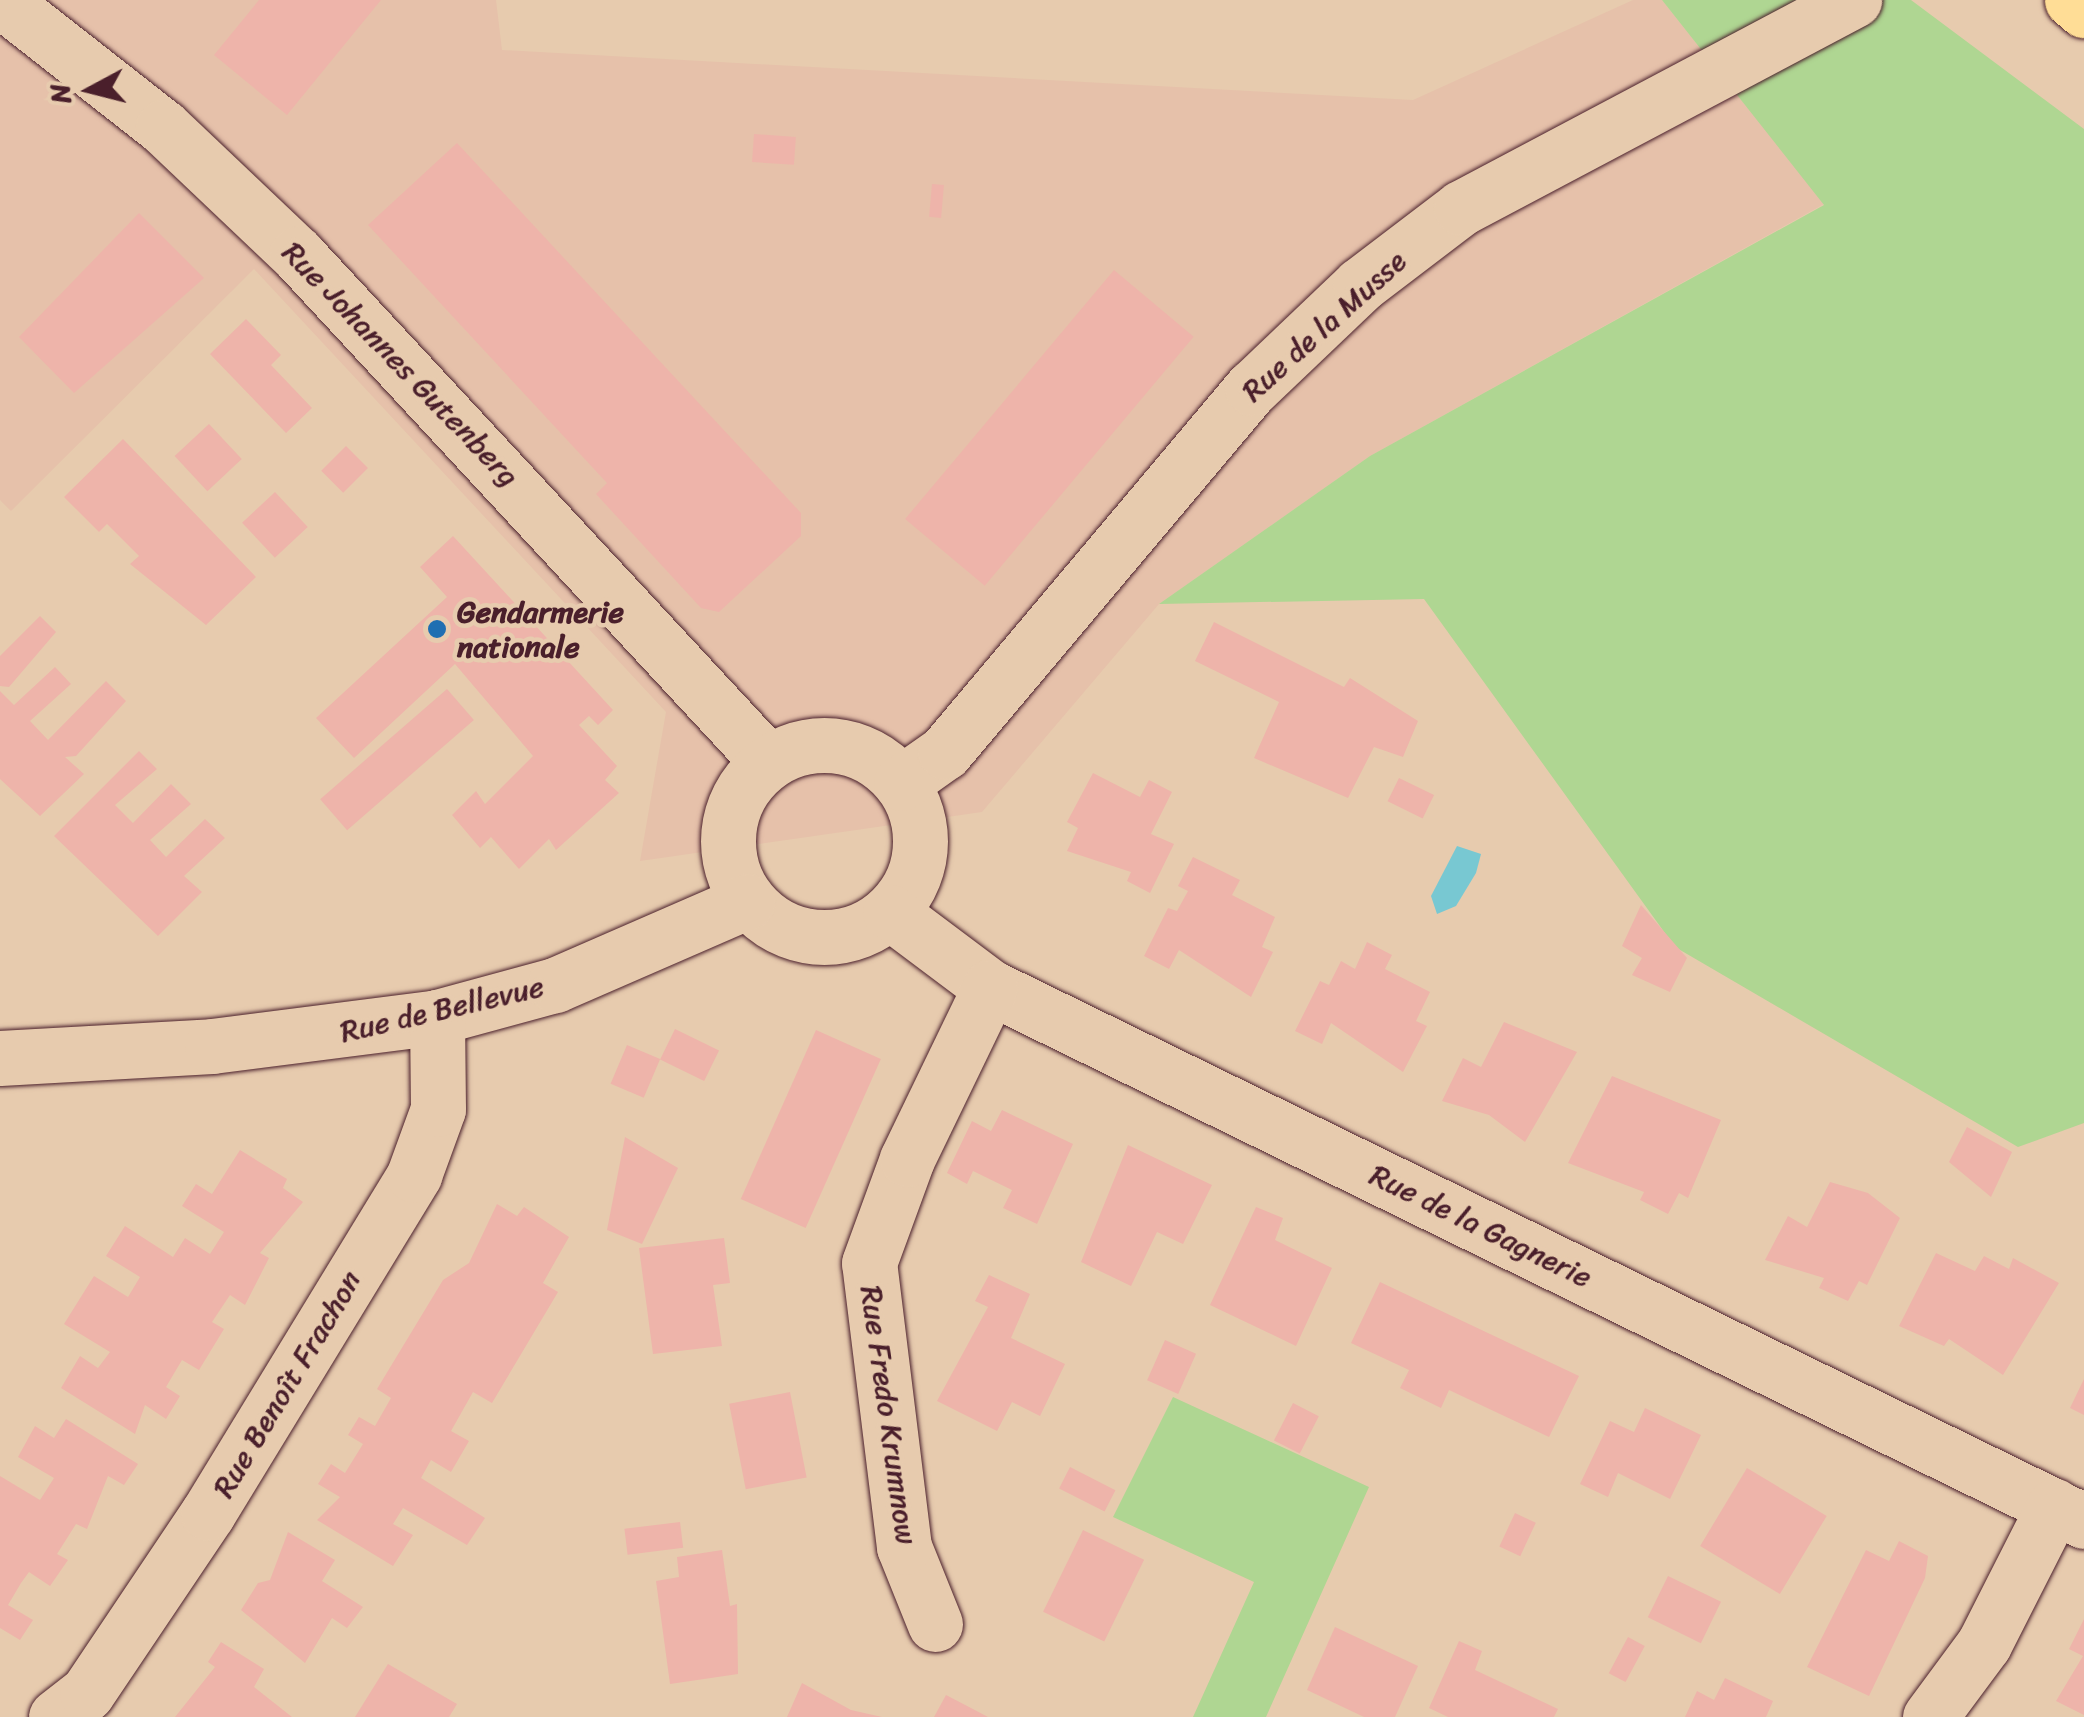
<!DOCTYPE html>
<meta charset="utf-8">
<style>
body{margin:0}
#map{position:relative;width:2084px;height:1717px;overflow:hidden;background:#e7cbae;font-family:Sriracha,sans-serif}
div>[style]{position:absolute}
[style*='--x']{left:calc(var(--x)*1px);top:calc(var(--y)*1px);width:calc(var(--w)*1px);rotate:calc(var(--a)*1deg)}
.built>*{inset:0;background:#e6c1aa}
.green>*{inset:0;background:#afd692}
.water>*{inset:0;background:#78c8d2}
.building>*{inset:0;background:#eeb4aa;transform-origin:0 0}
.roads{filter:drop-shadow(0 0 2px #4a1f2b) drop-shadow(0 0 2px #4a1f2b)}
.minor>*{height:55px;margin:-27.5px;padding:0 27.5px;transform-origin:27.5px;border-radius:27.5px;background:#e7cbae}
.minor>.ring{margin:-27.5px;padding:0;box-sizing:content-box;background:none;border:55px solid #e7cbae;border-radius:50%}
.highway>*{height:55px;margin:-27.5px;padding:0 27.5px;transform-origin:27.5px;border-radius:27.5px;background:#ffdd96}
.dots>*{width:28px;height:28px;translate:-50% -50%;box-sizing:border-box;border:5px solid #e7cbae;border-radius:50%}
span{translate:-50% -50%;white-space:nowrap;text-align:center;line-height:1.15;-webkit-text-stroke:9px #e7cbae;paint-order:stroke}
.street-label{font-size:30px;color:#4a1f2b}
.poi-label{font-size:30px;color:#4a1f2b;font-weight:700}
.left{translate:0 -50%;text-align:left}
.north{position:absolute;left:40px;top:40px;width:100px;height:100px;-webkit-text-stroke:8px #e7cbae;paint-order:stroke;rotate:263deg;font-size:28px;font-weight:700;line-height:40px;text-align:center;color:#4a1f2b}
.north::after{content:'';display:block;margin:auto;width:35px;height:45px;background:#4a1f2b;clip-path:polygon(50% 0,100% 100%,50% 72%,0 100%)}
</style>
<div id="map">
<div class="built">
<div style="clip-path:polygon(0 0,496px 0,502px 50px,1413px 100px,1633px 0,1662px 0,1824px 204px,1370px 456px,1159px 604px,982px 812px,640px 861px,666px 712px,254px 269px,11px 511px,0 500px)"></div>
</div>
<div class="green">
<div style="clip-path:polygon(1662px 0,1911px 0,2084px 129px,2084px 1123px,2018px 1147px,1675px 947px,1424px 599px,1159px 604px,1370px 456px,1824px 205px)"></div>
<div style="clip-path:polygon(1173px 1397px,1369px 1487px,1266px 1717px,1193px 1717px,1254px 1582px,1113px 1517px)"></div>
</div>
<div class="water">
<div style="clip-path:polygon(1457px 846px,1481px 854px,1476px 873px,1456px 906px,1437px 914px,1431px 896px)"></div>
</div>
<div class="building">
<div style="clip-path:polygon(259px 0,381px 0,287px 115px,214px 55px)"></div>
<div style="left:754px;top:134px;width:42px;height:28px;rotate:4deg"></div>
<div style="clip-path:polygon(457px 143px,801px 513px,801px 536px,719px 612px,701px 608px,596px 494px,607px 483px,368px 225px)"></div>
<div style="left:932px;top:184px;width:12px;height:33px;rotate:5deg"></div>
<div style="clip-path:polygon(139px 213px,204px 278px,74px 393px,19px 337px)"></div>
<div style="left:1114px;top:270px;width:104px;height:325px;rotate:40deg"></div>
<div style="clip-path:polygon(246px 319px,281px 355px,271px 365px,312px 408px,286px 433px,210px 354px)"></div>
<div style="left:209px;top:424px;width:48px;height:47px;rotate:47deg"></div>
<div style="clip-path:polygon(123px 439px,256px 577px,206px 625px,130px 564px,139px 556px,107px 524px,99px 532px,64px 497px)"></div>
<div style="left:346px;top:446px;width:31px;height:35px;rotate:45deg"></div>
<div style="left:275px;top:492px;width:48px;height:45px;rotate:47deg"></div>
<div style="clip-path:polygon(453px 536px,613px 710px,598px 725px,589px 716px,579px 725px,617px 766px,605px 780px,619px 793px,556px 850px,549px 839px,519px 869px,491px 837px,480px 848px,452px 815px,476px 791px,485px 804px,533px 756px,455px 664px,354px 758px,316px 718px,447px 597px,420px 567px)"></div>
<div style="clip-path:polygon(40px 616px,56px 632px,9px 687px,0 686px,0 656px)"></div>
<div style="clip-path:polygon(1214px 622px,1344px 687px,1350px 678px,1418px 721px,1403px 757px,1374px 747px,1348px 798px,1254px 758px,1279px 702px,1195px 661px)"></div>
<div style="clip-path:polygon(55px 667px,71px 684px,30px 721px,48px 740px,106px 681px,126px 701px,76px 756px,65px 757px,84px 774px,40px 816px,0 779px,0 691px,14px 705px)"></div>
<div style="left:447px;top:689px;width:41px;height:168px;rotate:49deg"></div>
<div style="clip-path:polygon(139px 751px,157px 769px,115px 805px,133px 823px,171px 784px,191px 804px,150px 840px,166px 857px,205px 819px,225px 838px,184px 876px,202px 892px,158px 936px,54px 836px)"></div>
<div style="clip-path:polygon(1093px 773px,1140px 797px,1149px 780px,1172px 792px,1151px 834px,1174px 844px,1150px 893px,1127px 881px,1131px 872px,1067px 851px,1078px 828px,1067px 822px)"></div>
<div style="left:1399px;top:778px;width:39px;height:26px;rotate:26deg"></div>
<div style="clip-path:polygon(1193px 857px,1240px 880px,1232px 895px,1275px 917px,1262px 947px,1273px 952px,1251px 997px,1179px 950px,1169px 969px,1144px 956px,1168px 908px,1177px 911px,1188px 891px,1178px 886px)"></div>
<div style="clip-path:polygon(1641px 905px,1687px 958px,1670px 992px,1632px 975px,1642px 958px,1622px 946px)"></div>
<div style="clip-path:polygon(1367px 942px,1392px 955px,1385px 969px,1430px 992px,1416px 1021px,1427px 1026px,1403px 1072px,1331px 1023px,1322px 1044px,1295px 1031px,1320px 981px,1329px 985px,1341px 961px,1355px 969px)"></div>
<div style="clip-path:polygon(1504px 1022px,1577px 1052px,1525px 1142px,1489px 1115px,1442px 1101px,1463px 1058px,1481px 1067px)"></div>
<div style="left:675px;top:1029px;width:49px;height:34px;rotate:26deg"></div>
<div style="left:816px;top:1030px;width:71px;height:185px;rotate:24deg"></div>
<div style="left:627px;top:1045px;width:36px;height:42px;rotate:23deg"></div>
<div style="clip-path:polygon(1612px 1076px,1721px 1120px,1688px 1198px,1679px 1193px,1668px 1214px,1640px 1200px,1644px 1192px,1568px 1163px)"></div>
<div style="clip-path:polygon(1002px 1110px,1073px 1144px,1037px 1224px,1003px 1208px,1012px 1190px,973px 1171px,967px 1184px,947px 1173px,972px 1121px,991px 1131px)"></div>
<div style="clip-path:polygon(1967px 1127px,2012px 1152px,1991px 1197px,1949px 1162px)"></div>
<div style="clip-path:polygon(625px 1137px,678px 1168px,642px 1244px,607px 1230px)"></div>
<div style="clip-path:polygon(1128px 1145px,1212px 1185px,1183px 1244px,1157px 1232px,1131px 1286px,1081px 1262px)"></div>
<div style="clip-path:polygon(240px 1150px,287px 1179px,283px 1188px,303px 1202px,260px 1253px,269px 1258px,245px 1305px,230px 1295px,212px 1322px,224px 1329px,199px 1370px,182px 1360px,166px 1387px,180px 1396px,166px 1419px,145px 1405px,135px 1434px,61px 1388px,80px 1356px,98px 1368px,110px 1352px,64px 1324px,94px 1276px,128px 1297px,140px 1277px,106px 1256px,125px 1226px,173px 1257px,185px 1238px,210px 1254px,224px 1232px,182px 1206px,196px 1184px,212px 1194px)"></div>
<div style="clip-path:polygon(1830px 1182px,1868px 1193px,1900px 1218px,1867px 1285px,1859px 1281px,1848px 1301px,1819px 1288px,1824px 1278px,1765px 1260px,1788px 1216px,1807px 1227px)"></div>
<div style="clip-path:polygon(497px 1204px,517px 1216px,524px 1207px,569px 1237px,543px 1283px,558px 1292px,492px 1403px,473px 1392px,451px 1431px,469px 1441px,451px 1472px,431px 1460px,421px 1478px,485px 1518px,467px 1545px,403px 1508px,393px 1524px,413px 1535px,393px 1566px,317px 1520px,340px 1497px,318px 1484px,331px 1464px,345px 1473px,363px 1444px,348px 1435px,359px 1417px,375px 1426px,391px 1398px,377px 1389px,443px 1280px,469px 1263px)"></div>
<div style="clip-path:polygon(1256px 1207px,1283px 1218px,1275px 1240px,1332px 1268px,1296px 1346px,1210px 1305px)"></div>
<div style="clip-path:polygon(724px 1238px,730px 1283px,713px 1285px,722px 1346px,653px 1354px,639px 1248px)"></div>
<div style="clip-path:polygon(1936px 1253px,1975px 1271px,1984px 1256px,2009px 1269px,2013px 1258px,2059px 1283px,2003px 1375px,1949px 1339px,1944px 1346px,1899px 1326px)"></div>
<div style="clip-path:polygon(989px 1275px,1030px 1294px,1011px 1338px,1065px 1364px,1040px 1416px,1012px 1402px,997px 1431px,937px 1401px,988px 1307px,975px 1301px)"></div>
<div style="clip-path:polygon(1380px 1282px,1579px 1376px,1549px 1437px,1449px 1390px,1441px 1408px,1400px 1388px,1409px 1370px,1351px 1343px)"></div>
<div style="left:1165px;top:1340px;width:34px;height:44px;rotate:24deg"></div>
<div style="clip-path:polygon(2084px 1379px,2084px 1415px,2070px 1408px)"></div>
<div style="left:790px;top:1392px;width:87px;height:62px;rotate:79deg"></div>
<div style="left:1293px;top:1403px;width:29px;height:42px;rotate:27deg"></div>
<div style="clip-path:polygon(1645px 1408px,1701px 1435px,1670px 1499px,1618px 1473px,1608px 1497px,1580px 1484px,1610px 1421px,1634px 1432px)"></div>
<div style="clip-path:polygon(66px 1419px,138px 1464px,124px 1485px,108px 1476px,87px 1529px,76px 1524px,57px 1554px,68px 1560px,50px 1586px,29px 1572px,21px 1583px,8px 1605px,33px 1620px,20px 1640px,0 1628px,0 1476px,40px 1500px,54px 1478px,18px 1457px,35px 1426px,54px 1438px)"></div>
<div style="left:1070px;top:1467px;width:51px;height:24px;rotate:27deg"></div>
<div style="left:1747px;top:1468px;width:93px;height:91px;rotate:31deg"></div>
<div style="left:1515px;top:1513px;width:23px;height:37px;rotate:25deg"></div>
<div style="left:680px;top:1522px;width:26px;height:56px;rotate:83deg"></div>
<div style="left:1083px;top:1530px;width:68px;height:91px;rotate:26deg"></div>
<div style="clip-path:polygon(288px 1532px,335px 1560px,322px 1581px,363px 1607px,347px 1628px,332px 1618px,305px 1663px,241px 1610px,258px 1583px,270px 1580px)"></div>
<div style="clip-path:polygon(1899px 1541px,1928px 1556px,1925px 1578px,1869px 1696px,1807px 1667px,1866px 1550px,1889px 1561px)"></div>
<div style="clip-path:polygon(722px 1550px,730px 1606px,737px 1604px,738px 1674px,670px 1684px,656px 1581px,679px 1577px,677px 1557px)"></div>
<div style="left:1668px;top:1576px;width:59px;height:46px;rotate:26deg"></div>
<div style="clip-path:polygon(2084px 1619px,2084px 1715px,2056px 1701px,2083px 1656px,2069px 1649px)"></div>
<div style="clip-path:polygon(1335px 1627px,1418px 1666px,1395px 1717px,1364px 1717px,1307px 1690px)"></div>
<div style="left:1628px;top:1637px;width:19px;height:41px;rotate:28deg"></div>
<div style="clip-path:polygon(1459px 1641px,1482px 1651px,1475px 1670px,1558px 1709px,1554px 1717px,1448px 1717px,1429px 1708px)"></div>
<div style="clip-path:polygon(221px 1642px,264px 1669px,254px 1687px,292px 1717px,175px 1717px,215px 1667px,208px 1662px)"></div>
<div style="clip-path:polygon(388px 1664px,457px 1704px,449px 1717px,355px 1717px)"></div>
<div style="clip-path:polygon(1725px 1678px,1773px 1701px,1766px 1717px,1685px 1717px,1697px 1691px,1714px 1700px)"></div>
<div style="clip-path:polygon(802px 1683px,851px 1710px,882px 1717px,787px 1717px)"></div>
<div style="clip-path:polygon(946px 1695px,971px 1708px,988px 1717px,934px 1717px)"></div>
</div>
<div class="roads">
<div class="minor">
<div style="--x:1;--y:0;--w:206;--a:38.1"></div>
<div style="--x:163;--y:127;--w:185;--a:43.5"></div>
<div style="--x:297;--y:254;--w:693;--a:47.16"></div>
<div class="ring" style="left:728px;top:745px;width:137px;height:137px"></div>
<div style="--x:901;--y:783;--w:54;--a:-35.2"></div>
<div style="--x:945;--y:752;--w:476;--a:-49.9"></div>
<div style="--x:1252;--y:388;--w:149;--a:-43.6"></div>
<div style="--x:1360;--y:285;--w:127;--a:-37.3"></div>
<div style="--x:1461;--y:208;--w:445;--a:-27.9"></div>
<div style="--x:890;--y:912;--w:125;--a:36.9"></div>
<div style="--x:990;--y:987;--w:1217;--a:26.02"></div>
<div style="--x:0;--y:1058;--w:212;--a:-3.2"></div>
<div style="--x:212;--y:1046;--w:227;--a:-7.3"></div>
<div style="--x:437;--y:1017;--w:122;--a:-15.2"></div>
<div style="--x:555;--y:985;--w:210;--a:-23.5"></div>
<div style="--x:935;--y:1624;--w:83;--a:-111.9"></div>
<div style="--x:904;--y:1547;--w:286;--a:-97"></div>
<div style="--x:869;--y:1263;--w:111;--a:-69.9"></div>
<div style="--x:907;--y:1159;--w:191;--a:-64.2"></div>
<div style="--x:56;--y:1717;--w:39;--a:-38"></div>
<div style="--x:87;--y:1693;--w:217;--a:-56.1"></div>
<div style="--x:208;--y:1513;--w:396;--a:-58.6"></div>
<div style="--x:414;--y:1175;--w:70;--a:-70"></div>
<div style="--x:438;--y:1109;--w:92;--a:-90.6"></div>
<div style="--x:1930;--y:1717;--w:91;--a:-53.5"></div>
<div style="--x:1984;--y:1644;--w:155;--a:-63.1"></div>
</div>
<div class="highway">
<div style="--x:2072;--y:0;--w:16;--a:40"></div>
</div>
</div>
<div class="dots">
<div style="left:437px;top:629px;background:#1f6fb2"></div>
</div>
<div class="street-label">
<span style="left:1324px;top:326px;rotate:-42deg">Rue de la Musse</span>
<span style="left:401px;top:364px;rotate:46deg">Rue Johannes Gutenberg</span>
<span style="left:442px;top:1009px;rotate:-13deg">Rue de Bellevue</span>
<span style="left:1481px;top:1226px;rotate:26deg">Rue de la Gagnerie</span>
<span style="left:287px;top:1384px;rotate:-59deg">Rue Benoît Frachon</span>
<span style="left:889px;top:1415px;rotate:82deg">Rue Fredo Krumnow</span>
</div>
<div class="poi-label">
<span class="left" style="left:457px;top:629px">Gendarmerie<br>nationale</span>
</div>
<div class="north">N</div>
</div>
